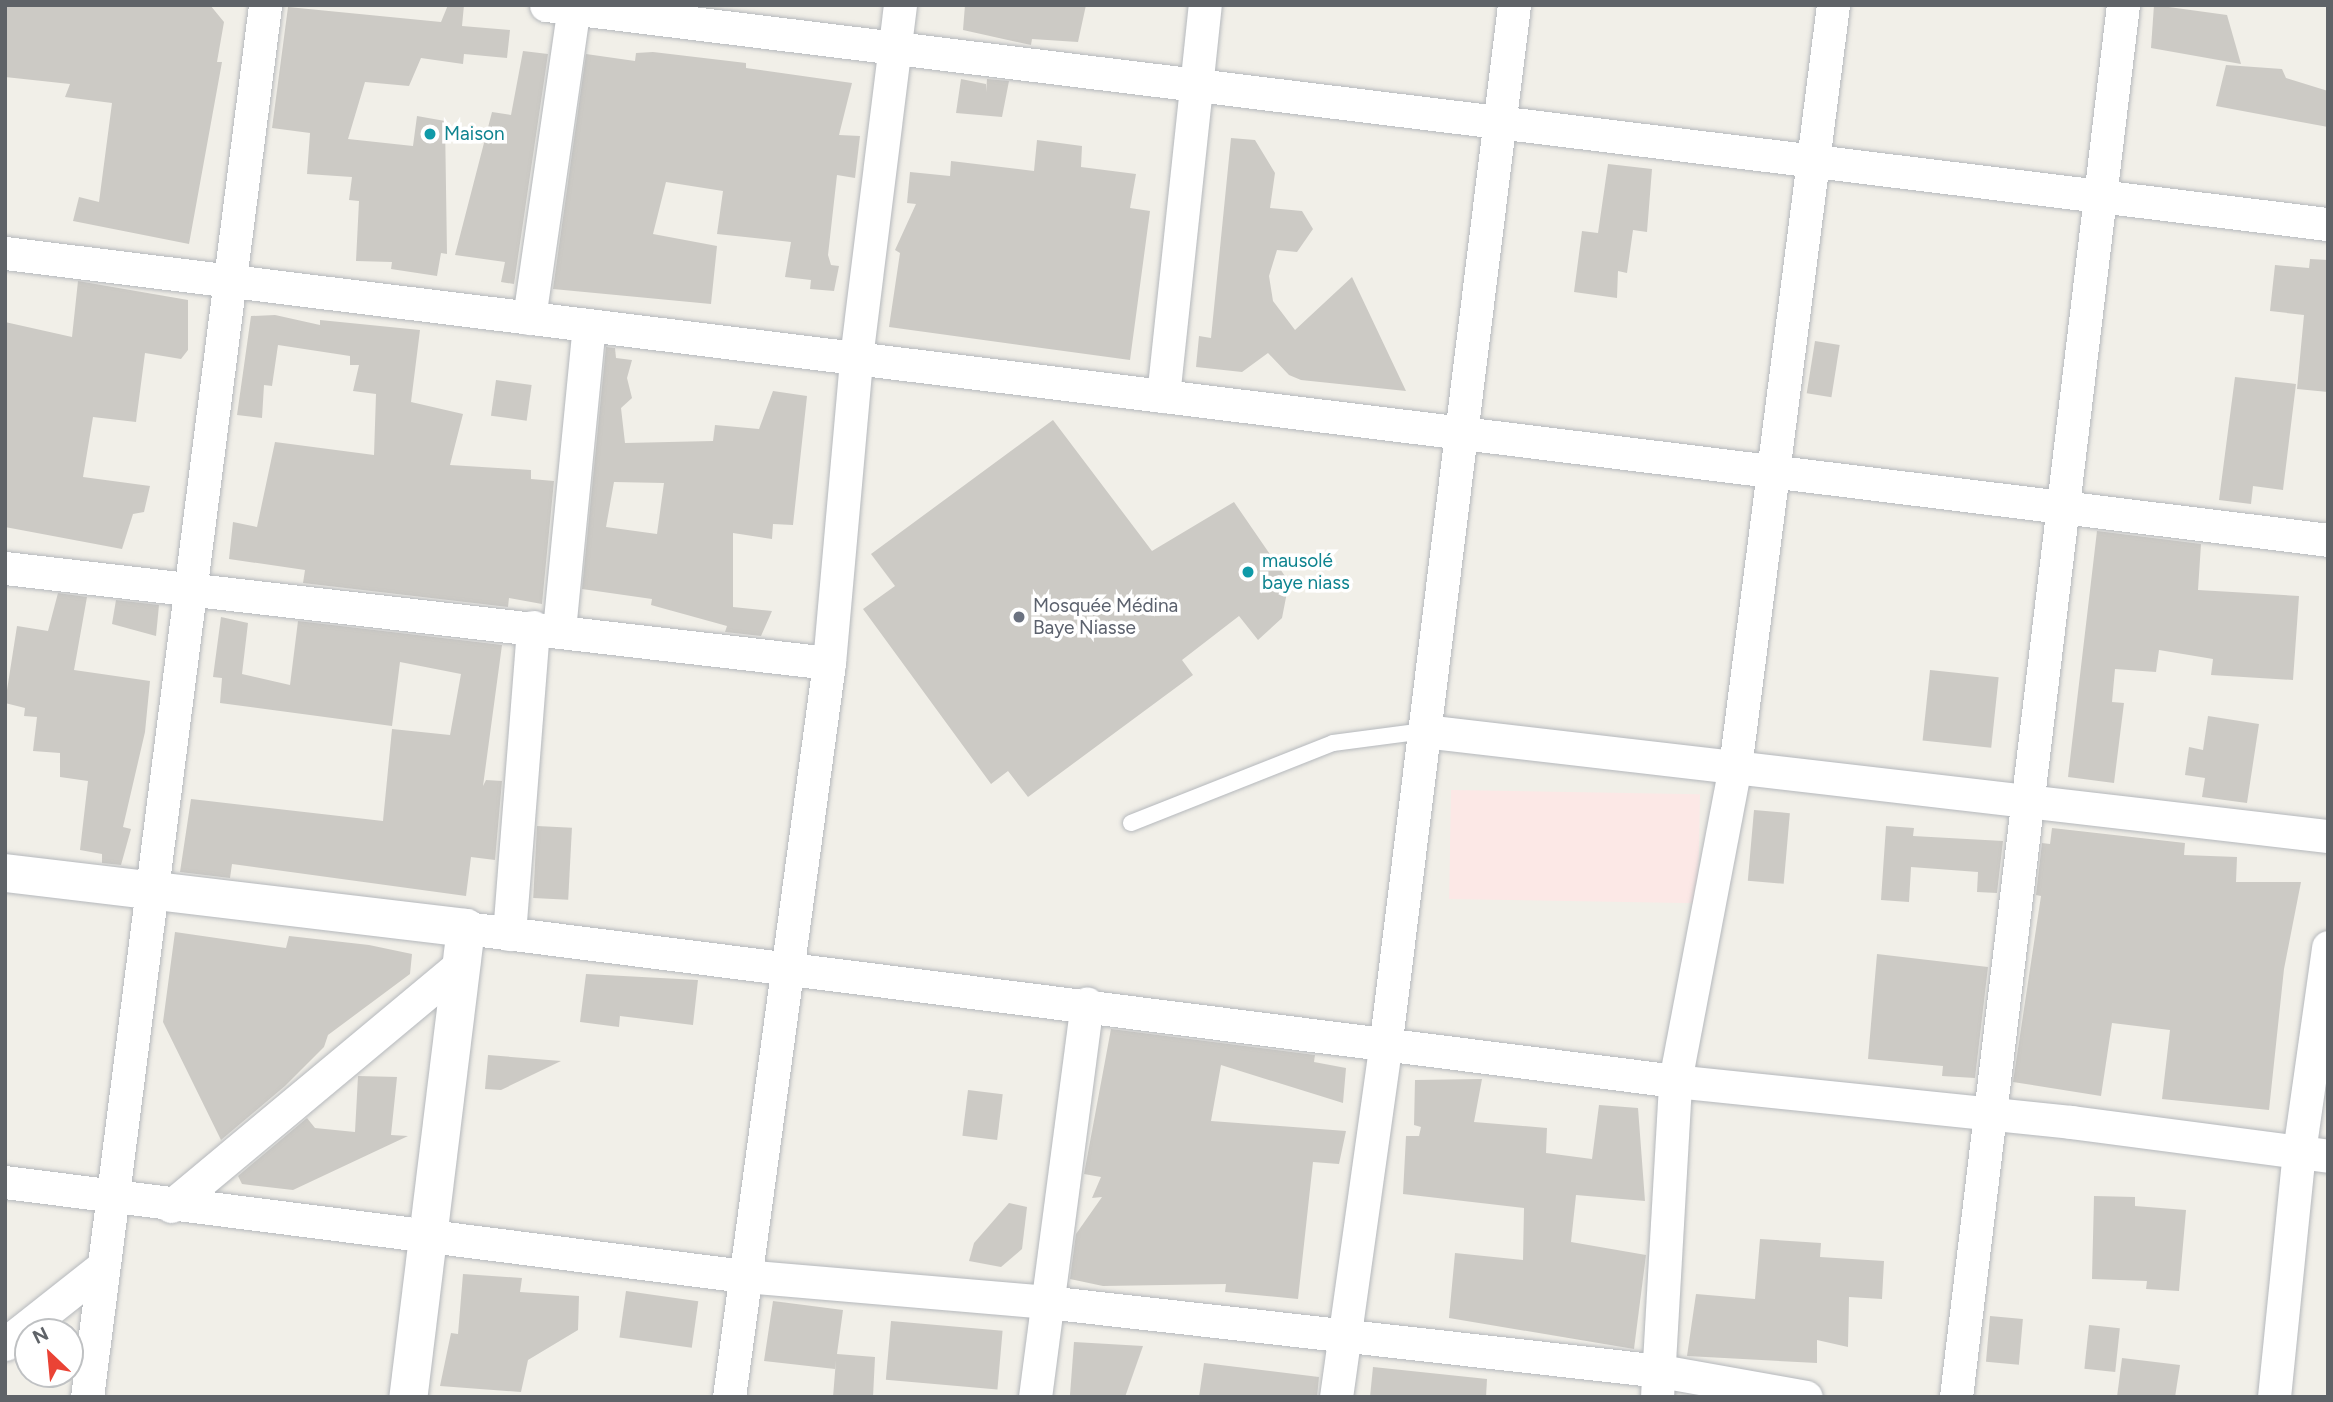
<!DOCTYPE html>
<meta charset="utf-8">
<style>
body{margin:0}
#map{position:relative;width:2333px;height:1402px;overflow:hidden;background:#f1efe8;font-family:Figtree,sans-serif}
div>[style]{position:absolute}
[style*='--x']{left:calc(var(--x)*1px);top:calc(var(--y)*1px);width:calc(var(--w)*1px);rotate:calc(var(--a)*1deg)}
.medical>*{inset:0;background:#fce8e6;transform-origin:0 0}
.building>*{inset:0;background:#cccac5;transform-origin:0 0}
.roads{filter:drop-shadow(0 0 2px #b5b8bc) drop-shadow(0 0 2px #b5b8bc)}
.lane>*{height:16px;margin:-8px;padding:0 8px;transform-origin:8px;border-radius:8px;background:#fff}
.street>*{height:33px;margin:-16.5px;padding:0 16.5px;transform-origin:16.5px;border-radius:16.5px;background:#fff}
.secondary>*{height:38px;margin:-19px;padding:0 19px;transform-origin:19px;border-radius:19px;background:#fff}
.dots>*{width:19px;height:19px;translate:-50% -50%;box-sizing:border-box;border:4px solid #fff;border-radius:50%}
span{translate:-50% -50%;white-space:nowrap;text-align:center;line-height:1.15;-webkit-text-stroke:7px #fff;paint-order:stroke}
.culture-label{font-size:19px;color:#0d838f}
.left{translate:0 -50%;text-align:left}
.worship-label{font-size:19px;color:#5b616d}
.frame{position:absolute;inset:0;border:7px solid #5f6368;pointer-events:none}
.north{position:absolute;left:14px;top:1318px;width:70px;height:70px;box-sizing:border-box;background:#fff;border:2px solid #bfc1c3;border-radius:50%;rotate:334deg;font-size:19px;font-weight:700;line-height:28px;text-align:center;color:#5f6368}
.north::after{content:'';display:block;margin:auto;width:24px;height:32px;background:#ea4335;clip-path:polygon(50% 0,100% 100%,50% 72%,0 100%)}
</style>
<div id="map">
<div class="medical">
<div style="left:1451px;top:790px;width:249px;height:109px;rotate:1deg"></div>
</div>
<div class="building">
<div style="clip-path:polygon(5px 5px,210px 5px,224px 22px,217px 62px,222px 62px,189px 244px,73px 221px,79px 197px,99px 202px,112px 103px,65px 97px,70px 84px,5px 77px)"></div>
<div style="clip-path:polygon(448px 5px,464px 5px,462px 26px,510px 30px,507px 58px,464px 54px,463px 64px,421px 58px,409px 86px,365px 82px,348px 139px,413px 146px,417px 116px,445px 121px,447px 254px,441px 253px,437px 276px,391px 269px,392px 262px,356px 261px,359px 201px,349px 200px,352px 177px,307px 174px,310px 133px,272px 128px,288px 7px,441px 22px)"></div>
<div style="clip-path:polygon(965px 5px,1086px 5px,1078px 42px,1032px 39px,1031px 45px,963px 30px)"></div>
<div style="clip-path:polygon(2154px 5px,2227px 15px,2241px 64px,2151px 48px)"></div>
<div style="clip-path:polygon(523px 51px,548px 54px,514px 284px,501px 282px,505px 262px,455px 255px,492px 112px,511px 115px)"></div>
<div style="clip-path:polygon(653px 52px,746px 63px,746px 68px,852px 83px,839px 135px,860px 136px,855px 178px,837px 175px,828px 255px,831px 265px,839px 266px,834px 291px,810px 289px,811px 280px,785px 277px,791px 242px,717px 234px,723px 191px,666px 182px,653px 234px,717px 246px,711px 304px,553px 289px,586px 54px,635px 61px,636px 53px)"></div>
<div style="clip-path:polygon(2226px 65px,2282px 69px,2286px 78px,2328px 91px,2328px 127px,2216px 106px)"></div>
<div style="clip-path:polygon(961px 79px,986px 84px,986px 92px,987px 79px,1009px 81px,1002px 117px,956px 113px)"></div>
<div style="clip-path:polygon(1231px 138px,1255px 140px,1275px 173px,1270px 208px,1302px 211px,1313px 229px,1297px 252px,1277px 250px,1269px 276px,1273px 301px,1295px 330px,1352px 277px,1406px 391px,1301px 380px,1289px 375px,1268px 353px,1242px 372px,1196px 367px,1199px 336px,1211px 338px)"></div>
<div style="clip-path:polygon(1037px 140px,1082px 146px,1081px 167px,1136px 174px,1130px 208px,1150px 211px,1130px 360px,889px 327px,900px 253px,895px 250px,916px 204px,907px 203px,910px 172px,950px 176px,951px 161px,1034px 171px)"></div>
<div style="clip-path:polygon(1608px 164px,1652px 169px,1647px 232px,1633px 230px,1627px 273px,1618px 271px,1617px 298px,1574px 292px,1582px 231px,1598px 233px)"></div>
<div style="clip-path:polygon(2310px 259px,2328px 260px,2328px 392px,2297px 389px,2304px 315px,2270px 311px,2275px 265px,2309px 268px)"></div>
<div style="clip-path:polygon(78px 281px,188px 300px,188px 350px,181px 359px,145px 353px,136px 422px,93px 417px,83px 477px,150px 486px,144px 512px,133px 514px,122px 549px,5px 527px,5px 322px,72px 337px)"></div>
<div style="clip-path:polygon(275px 315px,320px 325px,320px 320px,420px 330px,411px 402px,463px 414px,450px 465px,531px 470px,531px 479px,554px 481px,542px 604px,509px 598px,508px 607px,303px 583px,305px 570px,229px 559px,233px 522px,257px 527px,275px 442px,374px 455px,376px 394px,353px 391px,359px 365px,350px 365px,350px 356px,278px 345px,272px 386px,264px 385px,262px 418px,237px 415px,251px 316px)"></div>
<div style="left:1815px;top:341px;width:25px;height:53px;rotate:9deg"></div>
<div style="clip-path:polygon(evenodd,606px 347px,615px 348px,616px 358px,632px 360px,627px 378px,632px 398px,621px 408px,625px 443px,713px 441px,715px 425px,759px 429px,773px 391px,807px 396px,793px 525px,773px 524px,772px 539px,733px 533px,733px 607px,772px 611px,761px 636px,725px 632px,727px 626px,651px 605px,652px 599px,582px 589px,606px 347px,614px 482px,664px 483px,657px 534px,606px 527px,614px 482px)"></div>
<div style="clip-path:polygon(2235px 377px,2296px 384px,2283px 490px,2253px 486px,2251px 504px,2219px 500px)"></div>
<div style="left:496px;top:380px;width:36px;height:36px;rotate:8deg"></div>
<div style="clip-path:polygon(1053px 420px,1152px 551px,1234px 502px,1289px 582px,1282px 618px,1258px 640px,1239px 616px,1182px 660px,1193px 675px,1028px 797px,1008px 771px,991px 784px,863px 609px,895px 586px,871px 554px)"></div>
<div style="clip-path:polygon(2097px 531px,2201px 544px,2198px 590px,2299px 596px,2293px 680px,2211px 675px,2213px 659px,2159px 650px,2156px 672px,2115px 669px,2112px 702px,2124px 703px,2114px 783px,2068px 777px)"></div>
<div style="clip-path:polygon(58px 593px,87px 597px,74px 670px,150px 681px,145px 732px,123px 827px,131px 829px,121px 865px,102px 863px,102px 854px,80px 850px,88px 781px,60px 777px,60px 753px,33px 751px,37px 717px,24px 716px,25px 708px,5px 703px,17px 626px,48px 631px)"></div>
<div style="clip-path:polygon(116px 600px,159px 605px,156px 636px,112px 624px)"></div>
<div style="clip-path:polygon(221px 617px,248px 623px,242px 674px,290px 685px,298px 621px,502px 645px,483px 786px,486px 780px,502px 781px,495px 860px,471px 857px,466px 896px,232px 864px,230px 878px,180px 872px,191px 799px,383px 821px,392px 729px,450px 735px,461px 674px,400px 662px,392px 726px,220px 703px,222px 678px,213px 677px)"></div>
<div style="left:1930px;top:670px;width:69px;height:71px;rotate:6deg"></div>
<div style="clip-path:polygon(2208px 716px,2259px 724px,2247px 803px,2202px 797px,2205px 778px,2185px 775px,2189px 747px,2203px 750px)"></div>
<div style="left:1754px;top:810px;width:36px;height:71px;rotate:5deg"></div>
<div style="left:537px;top:826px;width:35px;height:72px;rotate:3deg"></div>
<div style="clip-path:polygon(1886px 826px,1914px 828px,1913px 836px,2003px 841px,1997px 893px,1977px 892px,1978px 872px,1911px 867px,1909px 902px,1881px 900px)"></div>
<div style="clip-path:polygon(2052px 828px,2185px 843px,2184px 855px,2237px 857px,2236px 882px,2301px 882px,2284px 969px,2269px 1110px,2162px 1099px,2170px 1030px,2112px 1023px,2101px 1096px,2013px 1082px,2041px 896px,2036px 895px,2042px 843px,2050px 844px)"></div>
<div style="clip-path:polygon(175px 932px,286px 948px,289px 936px,369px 945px,412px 954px,410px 974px,328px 1035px,324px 1047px,285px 1086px,221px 1140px,163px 1022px)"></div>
<div style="clip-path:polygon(1877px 954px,1988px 967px,1975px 1078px,1942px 1076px,1943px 1066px,1868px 1059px)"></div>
<div style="clip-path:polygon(586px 974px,698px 980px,693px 1025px,620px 1016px,619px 1027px,580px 1022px)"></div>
<div style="clip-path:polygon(1111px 1029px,1315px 1055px,1314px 1062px,1346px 1068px,1343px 1103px,1221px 1065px,1211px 1121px,1346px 1131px,1339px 1164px,1313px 1162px,1298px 1299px,1225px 1292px,1226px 1284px,1103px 1286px,1070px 1279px,1076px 1234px,1102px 1197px,1092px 1198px,1101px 1177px,1084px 1174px)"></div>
<div style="clip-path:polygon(488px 1055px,561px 1061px,501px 1090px,485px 1089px)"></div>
<div style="clip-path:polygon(358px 1076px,397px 1077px,391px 1135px,408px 1136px,293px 1190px,242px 1184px,238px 1176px,307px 1118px,315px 1128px,355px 1132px)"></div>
<div style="clip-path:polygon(1482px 1079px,1474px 1122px,1547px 1128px,1546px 1153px,1592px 1159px,1599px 1105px,1638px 1108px,1645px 1201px,1576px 1195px,1571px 1242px,1646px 1255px,1634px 1349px,1449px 1318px,1455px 1253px,1523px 1260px,1524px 1208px,1403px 1194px,1406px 1136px,1419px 1136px,1421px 1127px,1414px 1125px,1415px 1080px)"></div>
<div style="left:968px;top:1090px;width:35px;height:46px;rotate:7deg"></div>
<div style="clip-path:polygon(2094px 1196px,2135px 1197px,2135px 1206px,2186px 1210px,2179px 1291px,2146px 1289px,2147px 1281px,2092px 1279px)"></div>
<div style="clip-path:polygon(1009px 1203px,1027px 1207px,1022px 1249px,1001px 1267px,969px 1261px,974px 1243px)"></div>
<div style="clip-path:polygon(1760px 1239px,1821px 1243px,1820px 1257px,1884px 1261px,1882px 1299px,1849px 1297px,1848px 1347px,1817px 1340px,1817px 1363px,1687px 1356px,1696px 1294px,1755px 1299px)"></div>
<div style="clip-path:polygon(463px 1274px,522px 1278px,520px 1292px,579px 1296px,578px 1330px,528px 1360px,521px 1392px,440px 1386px,451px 1333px,458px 1334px)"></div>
<div style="left:626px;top:1291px;width:73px;height:47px;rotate:8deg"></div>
<div style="clip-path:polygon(773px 1301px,843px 1310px,837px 1354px,875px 1357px,873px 1397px,833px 1397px,836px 1360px,835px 1369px,764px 1361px)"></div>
<div style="left:1990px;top:1316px;width:33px;height:46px;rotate:5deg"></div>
<div style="left:891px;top:1321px;width:112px;height:59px;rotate:5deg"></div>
<div style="left:2089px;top:1325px;width:31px;height:44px;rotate:6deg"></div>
<div style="clip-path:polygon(1074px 1342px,1143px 1346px,1125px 1397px,1070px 1395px)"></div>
<div style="clip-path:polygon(2122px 1358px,2180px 1365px,2175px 1397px,2117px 1397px)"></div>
<div style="clip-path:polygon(1204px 1363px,1319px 1377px,1317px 1397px,1199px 1397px)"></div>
<div style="clip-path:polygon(1373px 1367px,1487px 1379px,1486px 1397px,1370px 1397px)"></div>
</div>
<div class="roads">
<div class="lane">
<div style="--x:1131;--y:823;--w:217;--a:-21.6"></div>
<div style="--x:1333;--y:743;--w:92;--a:-7.5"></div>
</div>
<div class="street">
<div style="--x:546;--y:5;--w:1795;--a:7.01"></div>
<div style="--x:5;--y:253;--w:2341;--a:7.04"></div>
<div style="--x:529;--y:318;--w:316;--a:-81.8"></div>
<div style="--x:1163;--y:396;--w:393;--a:-83.9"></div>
<div style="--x:5;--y:568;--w:829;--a:6.58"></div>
<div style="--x:559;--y:630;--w:306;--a:-84.4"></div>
<div style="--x:1424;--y:731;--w:910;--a:6.63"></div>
<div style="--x:466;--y:928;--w:1219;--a:7.21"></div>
<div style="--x:1675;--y:1081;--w:398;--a:5.9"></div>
<div style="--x:2071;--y:1122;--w:259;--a:7.5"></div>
<div style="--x:509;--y:934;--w:308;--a:-85.5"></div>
<div style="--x:5;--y:1182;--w:745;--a:7.25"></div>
<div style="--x:744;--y:1276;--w:303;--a:4.9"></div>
<div style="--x:1046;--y:1302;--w:618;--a:6.41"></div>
<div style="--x:1660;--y:1371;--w:148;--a:10.1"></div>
<div style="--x:171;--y:1206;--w:380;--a:-39.8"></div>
<div style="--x:5;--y:1344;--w:121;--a:-38.3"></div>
<div style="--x:87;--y:1397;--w:1403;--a:-82.71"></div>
<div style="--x:729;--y:1397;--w:741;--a:-82.24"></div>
<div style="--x:829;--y:663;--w:306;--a:-84.9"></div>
<div style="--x:856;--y:358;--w:356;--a:-82.9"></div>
<div style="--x:1035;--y:1397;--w:397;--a:-82.5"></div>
<div style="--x:1336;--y:1397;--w:360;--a:-82"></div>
<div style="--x:1386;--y:1040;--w:1043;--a:-82.95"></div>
<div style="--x:1657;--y:1397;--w:317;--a:-86.7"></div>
<div style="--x:1675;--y:1081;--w:320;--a:-79.2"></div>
<div style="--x:1735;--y:767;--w:768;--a:-82.67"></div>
<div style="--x:1956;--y:1397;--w:1402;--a:-83.16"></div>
<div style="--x:2274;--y:1397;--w:246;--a:-84.2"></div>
<div style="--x:2299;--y:1152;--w:207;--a:-81.9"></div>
</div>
<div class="secondary">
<div style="--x:5;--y:873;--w:464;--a:6.8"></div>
<div style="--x:466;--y:928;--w:473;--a:97"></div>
</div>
</div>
<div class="dots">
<div style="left:430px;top:134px;background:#0f9aa8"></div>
<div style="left:1248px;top:572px;background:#0f9aa8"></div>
<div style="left:1019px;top:617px;background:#6b7280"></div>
</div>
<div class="culture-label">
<span class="left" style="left:444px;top:134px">Maison</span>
<span class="left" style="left:1262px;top:572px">mausolé<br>baye niass</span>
</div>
<div class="worship-label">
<span class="left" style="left:1033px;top:617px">Mosquée Médina<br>Baye Niasse</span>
</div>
<div class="frame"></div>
<div class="north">N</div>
</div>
